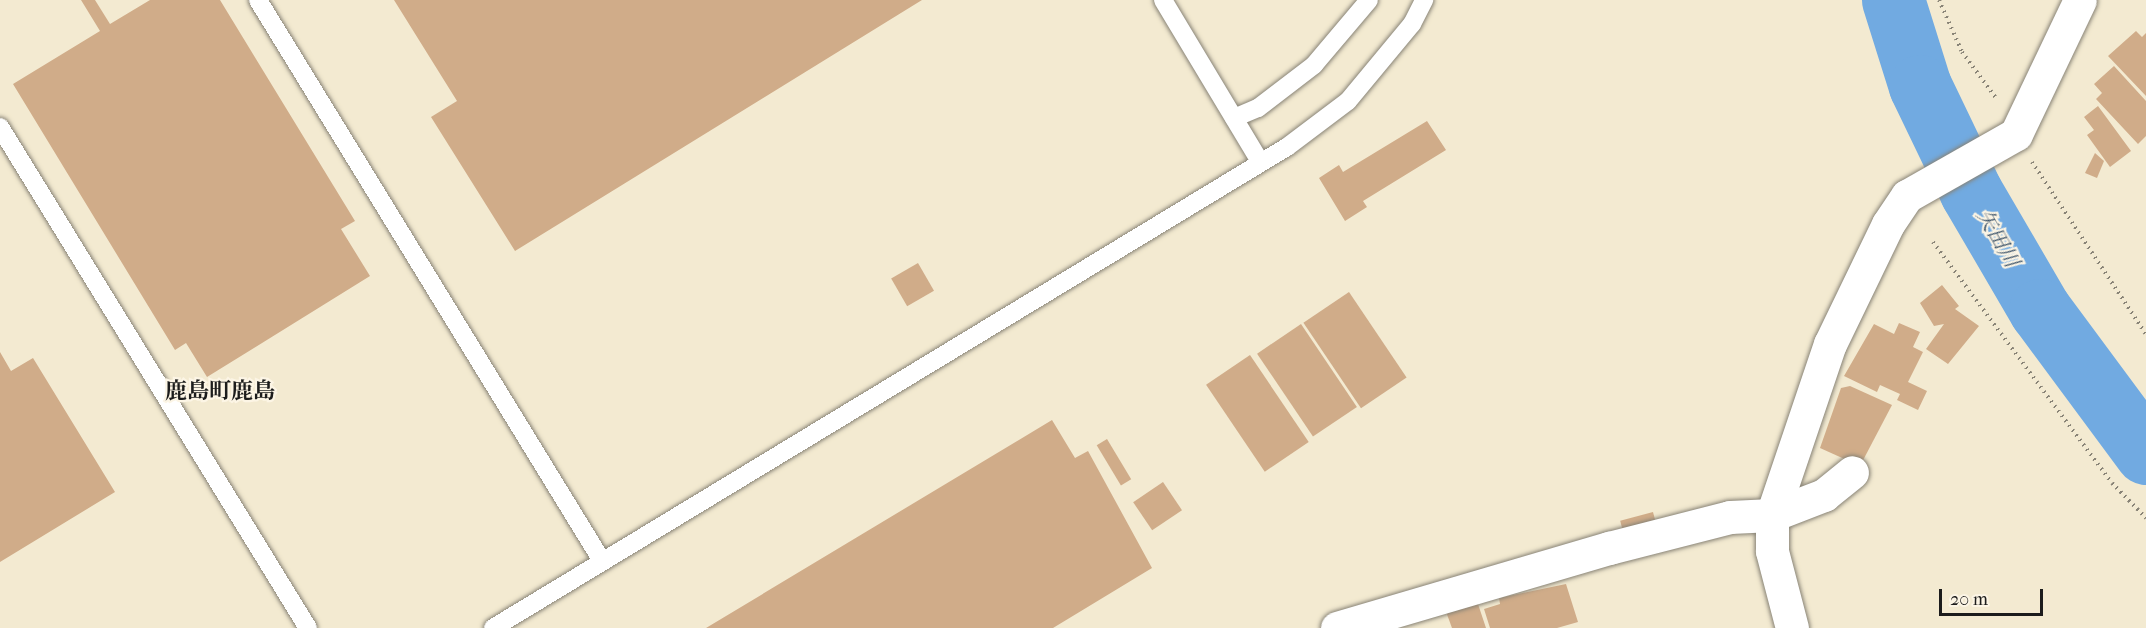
<!DOCTYPE html>
<meta charset="utf-8">
<style>
body{margin:0}
#map{position:relative;width:2146px;height:628px;overflow:hidden;background:#f3ead1;font-family:"IM FELL French Canon","Noto Serif JP",serif}
div>[style]{position:absolute}
[style*='--x']{left:calc(var(--x)*1px);top:calc(var(--y)*1px);width:calc(var(--w)*1px);rotate:calc(var(--a)*1deg)}
.river>*{height:63px;margin:-31.5px;padding:0 31.5px;transform-origin:31.5px;border-radius:31.5px;background:#71aae1}
.building>*{inset:0;background:#d0ac89;transform-origin:0 0}
.path>*{height:4px;margin-top:-2px;transform-origin:0;background:repeating-linear-gradient(90deg,#888376 0 1.5px,transparent 0 6px)}
.roads{filter:drop-shadow(0 0 2px #888376) drop-shadow(0 0 2px #888376)}
.lane>*{height:18px;margin:-9px;padding:0 9px;transform-origin:9px;border-radius:9px;background:#fff}
.street>*{height:33px;margin:-16.5px;padding:0 16.5px;transform-origin:16.5px;border-radius:16.5px;background:#fff}
span{translate:-50% -50%;white-space:nowrap;text-align:center;line-height:1.15;-webkit-text-stroke:4.5px #fcf5e5;paint-order:stroke}
.water-label{font-size:21px;color:#3e556b;font-style:italic}
.quarter-label{font-size:22px;color:#1c1c1c;font-weight:700}
.scale{position:absolute;left:1939px;top:589px;width:104px;height:27px;box-sizing:border-box;border:3px solid #1c1c1c;border-top:0;padding-left:8px;font-size:18px;line-height:21px;white-space:nowrap;color:#1c1c1c;-webkit-text-stroke:4px #fcf5e5;paint-order:stroke}
</style>
<div id="map">
<div class="river">
<div style="--x:1893;--y:0;--w:90;--a:72.6"></div>
<div style="--x:1920;--y:86;--w:118;--a:64.3"></div>
<div style="--x:1971;--y:192;--w:137;--a:59.7"></div>
<div style="--x:2040;--y:310;--w:178;--a:53.5"></div>
</div>
<div class="building">
<div style="clip-path:polygon(81px 0,95px 0,110px 24px,150px 0,220px 0,355px 221px,341px 229px,370px 276px,207px 377px,186px 343px,175px 350px,13px 84px,100px 31px)"></div>
<div style="clip-path:polygon(394px 0,922px 0,515px 251px,431px 117px,457px 101px)"></div>
<div style="clip-path:polygon(2136px 31px,2142px 37px,2146px 33px,2146px 96px,2108px 56px)"></div>
<div style="clip-path:polygon(2114px 66px,2146px 101px,2146px 136px,2138px 144px,2096px 99px,2102px 93px,2094px 84px)"></div>
<div style="clip-path:polygon(2098px 106px,2131px 151px,2110px 167px,2087px 135px,2094px 130px,2084px 117px)"></div>
<div style="clip-path:polygon(1427px 121px,1446px 150px,1363px 201px,1367px 207px,1345px 221px,1319px 178px,1339px 165px,1343px 172px)"></div>
<div style="clip-path:polygon(2095px 153px,2104px 161px,2097px 178px,2085px 173px)"></div>
<div style="left:918px;top:263px;width:32px;height:31px;rotate:60deg"></div>
<div style="clip-path:polygon(1942px 285px,1959px 306px,1955px 309px,1979px 326px,1948px 364px,1926px 349px,1944px 324px,1934px 326px,1920px 303px)"></div>
<div style="left:1349px;top:292px;width:103px;height:55px;rotate:56deg"></div>
<div style="clip-path:polygon(1899px 323px,1920px 332px,1913px 347px,1923px 352px,1908px 382px,1927px 391px,1918px 410px,1897px 400px,1900px 394px,1880px 385px,1877px 392px,1844px 376px,1874px 324px,1894px 334px)"></div>
<div style="left:1301px;top:324px;width:100px;height:53px;rotate:56deg"></div>
<div style="clip-path:polygon(0 352px,11px 371px,33px 358px,115px 492px,0 562px)"></div>
<div style="left:1250px;top:355px;width:105px;height:53px;rotate:56deg"></div>
<div style="clip-path:polygon(1850px 386px,1892px 405px,1860px 466px,1820px 448px,1841px 388px)"></div>
<div style="clip-path:polygon(1052px 420px,1075px 458px,1088px 451px,1152px 568px,1053px 628px,706px 628px)"></div>
<div style="left:1107px;top:439px;width:47px;height:12px;rotate:59deg"></div>
<div style="left:1163px;top:482px;width:34px;height:36px;rotate:56deg"></div>
<div style="left:1653px;top:512px;width:11px;height:34px;rotate:75deg"></div>
<div style="clip-path:polygon(1566px 584px,1578px 622px,1557px 628px,1490px 628px,1484px 609px,1500px 604px,1499px 598px)"></div>
<div style="clip-path:polygon(1476px 598px,1486px 628px,1452px 628px,1445px 609px)"></div>
</div>
<div class="path">
<div style="--x:1939;--y:0;--w:57;--a:66.1"></div>
<div style="--x:1962;--y:52;--w:57;--a:53.5"></div>
<div style="--x:2032;--y:162;--w:206;--a:56.5"></div>
<div style="--x:1933;--y:242;--w:300;--a:53.4"></div>
<div style="--x:2112;--y:483;--w:49;--a:45.8"></div>
</div>
<div class="roads">
<div class="lane">
<div style="--x:258;--y:0;--w:658;--a:58.48"></div>
<div style="--x:1163;--y:0;--w:187;--a:59"></div>
<div style="--x:1234;--y:118;--w:26;--a:-23"></div>
<div style="--x:1258;--y:108;--w:71;--a:-37.5"></div>
<div style="--x:1314;--y:65;--w:85;--a:-49.8"></div>
<div style="--x:0;--y:127;--w:588;--a:58.42"></div>
<div style="--x:493;--y:628;--w:928;--a:-31.21"></div>
<div style="--x:1287;--y:147;--w:76;--a:-37"></div>
<div style="--x:1348;--y:101;--w:100;--a:-50.3"></div>
<div style="--x:1412;--y:24;--w:27;--a:-63"></div>
</div>
<div class="street">
<div style="--x:1337;--y:628;--w:284;--a:-16.4"></div>
<div style="--x:1609;--y:548;--w:125;--a:-14.4"></div>
<div style="--x:1730;--y:517;--w:42;--a:-2.7"></div>
<div style="--x:1772;--y:515;--w:56;--a:-21"></div>
<div style="--x:1824;--y:495;--w:36;--a:-39"></div>
<div style="--x:1792;--y:628;--w:80;--a:-104.6"></div>
<div style="--x:1772;--y:551;--w:36;--a:-90"></div>
<div style="--x:1772;--y:515;--w:181;--a:-71.3"></div>
<div style="--x:1830;--y:344;--w:133;--a:-64.2"></div>
<div style="--x:1888;--y:224;--w:34;--a:-56"></div>
<div style="--x:1907;--y:196;--w:125;--a:-29.6"></div>
<div style="--x:2016;--y:134;--w:148;--a:-64.5"></div>
</div>
</div>
<div class="water-label">
<span style="left:1998px;top:238px;rotate:60deg">矢田川</span>
</div>
<div class="quarter-label">
<span style="left:220px;top:392px">鹿島町鹿島</span>
</div>
<div class="scale">20 m</div>
</div>
